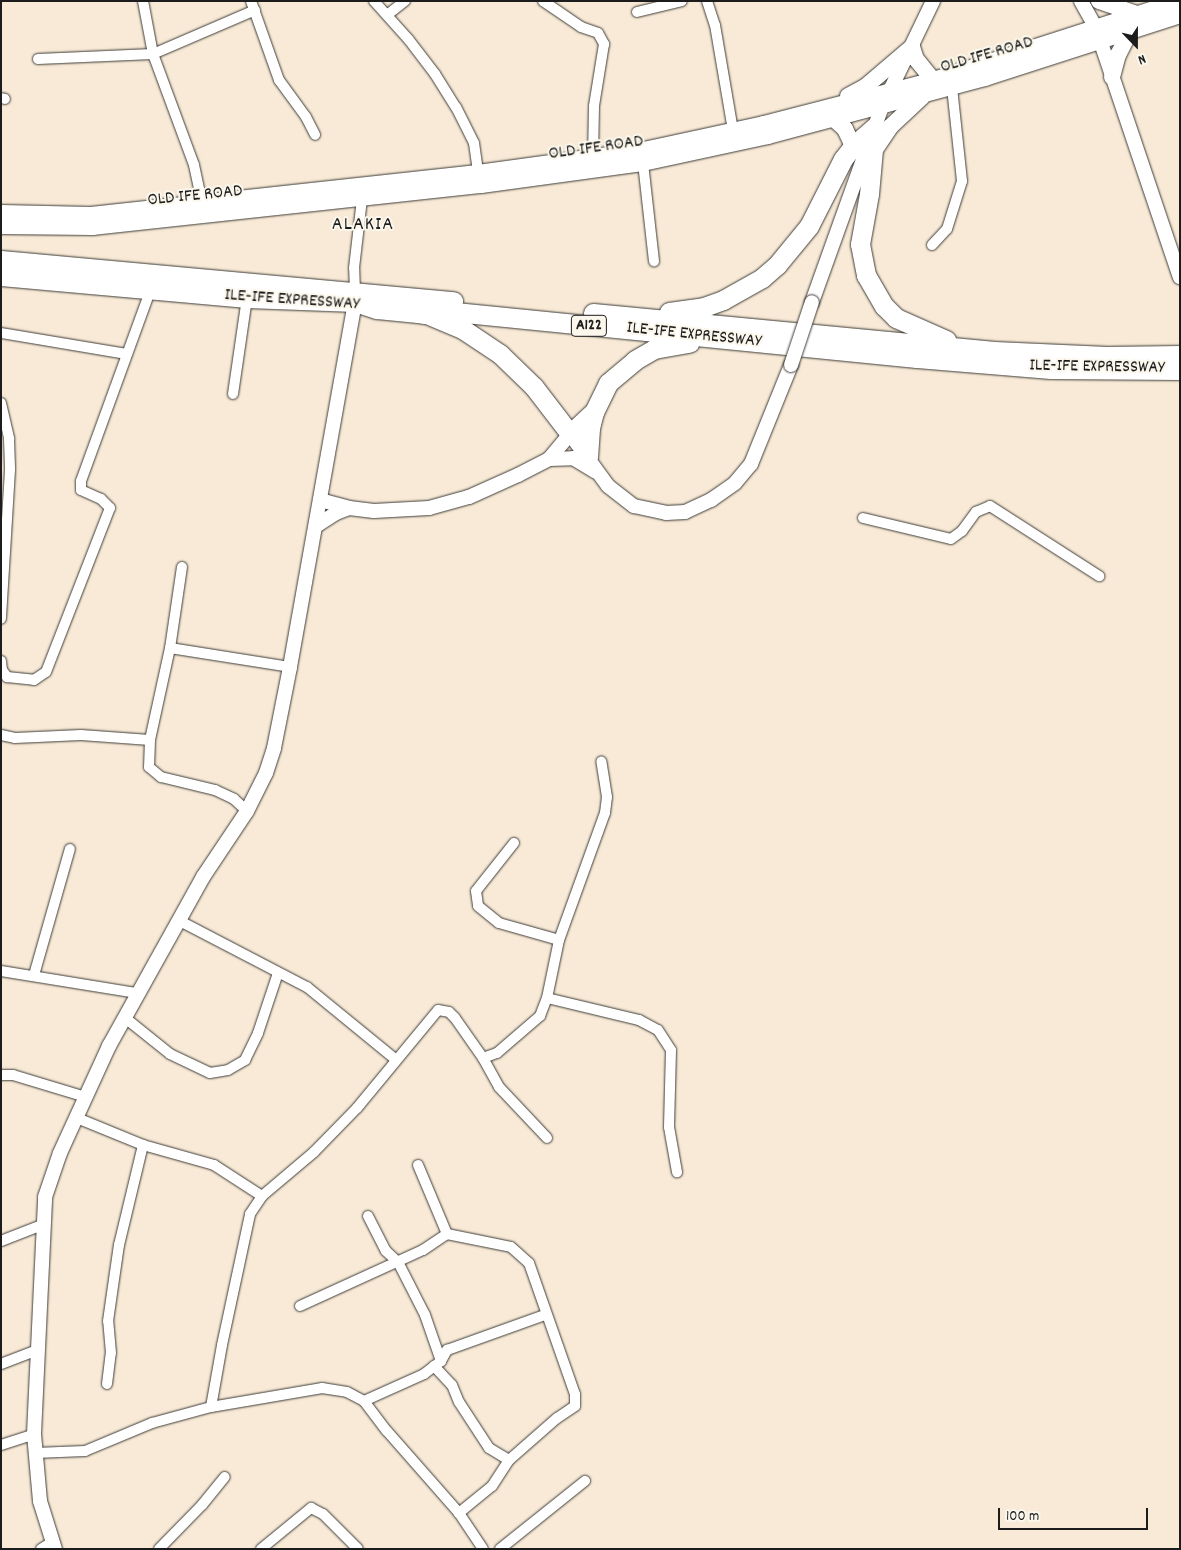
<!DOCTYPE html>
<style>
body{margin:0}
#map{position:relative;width:1181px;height:1550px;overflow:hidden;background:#f8ead6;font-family:Dekko,sans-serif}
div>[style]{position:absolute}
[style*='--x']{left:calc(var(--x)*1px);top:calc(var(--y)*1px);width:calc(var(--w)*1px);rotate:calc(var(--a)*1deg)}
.roads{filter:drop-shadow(0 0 1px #3d3b38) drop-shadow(0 0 1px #3d3b38)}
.street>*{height:10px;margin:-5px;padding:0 5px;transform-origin:5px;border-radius:5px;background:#fff}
.secondary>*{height:14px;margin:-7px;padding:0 7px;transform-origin:7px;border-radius:7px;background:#fff}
.primary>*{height:16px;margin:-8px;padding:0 8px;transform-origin:8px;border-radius:8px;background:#fff}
.highway>*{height:19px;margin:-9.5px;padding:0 9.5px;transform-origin:9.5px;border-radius:9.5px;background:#fff}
.bridges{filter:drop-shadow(0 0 1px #3d3b38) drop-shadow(0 0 1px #3d3b38)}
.secondary-bridge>*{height:14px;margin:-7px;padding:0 7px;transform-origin:7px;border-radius:7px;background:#fff}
span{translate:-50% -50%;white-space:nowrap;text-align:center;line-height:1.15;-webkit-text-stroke:4px #fbf7ec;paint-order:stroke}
.shield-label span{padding:1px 4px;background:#fbf7ec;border:1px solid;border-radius:4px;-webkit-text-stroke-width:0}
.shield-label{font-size:16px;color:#1c1c1c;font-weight:700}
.street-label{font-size:18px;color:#1c1c1c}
.quarter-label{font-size:20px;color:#1c1c1c;letter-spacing:1px}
.frame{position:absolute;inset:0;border:2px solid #1c1c1c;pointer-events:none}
.north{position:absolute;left:1111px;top:20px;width:50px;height:50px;-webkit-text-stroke:4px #fbf7ec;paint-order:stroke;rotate:158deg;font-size:14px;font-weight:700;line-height:20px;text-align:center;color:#1c1c1c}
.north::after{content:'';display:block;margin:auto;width:18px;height:22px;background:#1c1c1c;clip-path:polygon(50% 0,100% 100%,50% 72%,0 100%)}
.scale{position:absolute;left:998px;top:1508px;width:150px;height:22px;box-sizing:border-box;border:2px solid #1c1c1c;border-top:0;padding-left:6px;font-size:15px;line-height:18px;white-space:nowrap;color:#1c1c1c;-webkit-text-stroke:4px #fbf7ec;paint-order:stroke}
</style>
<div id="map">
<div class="roads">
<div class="street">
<div style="--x:143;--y:1;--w:54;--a:79.3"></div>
<div style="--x:153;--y:54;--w:118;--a:69.7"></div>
<div style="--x:194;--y:165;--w:39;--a:78"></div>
<div style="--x:251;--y:1;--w:84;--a:70.5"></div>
<div style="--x:279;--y:80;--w:46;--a:53.9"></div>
<div style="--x:306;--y:117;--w:20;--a:63"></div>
<div style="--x:374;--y:1;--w:52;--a:48.1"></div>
<div style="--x:409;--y:40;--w:43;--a:52.6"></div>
<div style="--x:435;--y:74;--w:39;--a:58"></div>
<div style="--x:456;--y:107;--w:40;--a:63.4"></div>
<div style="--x:474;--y:143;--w:30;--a:82"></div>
<div style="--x:543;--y:1;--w:46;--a:34.4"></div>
<div style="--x:581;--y:27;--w:18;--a:19"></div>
<div style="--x:598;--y:33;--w:13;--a:61"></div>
<div style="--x:604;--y:44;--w:63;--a:99.2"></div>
<div style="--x:594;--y:106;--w:51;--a:91.1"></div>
<div style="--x:707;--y:1;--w:25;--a:72"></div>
<div style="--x:715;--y:25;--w:107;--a:80.3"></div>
<div style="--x:637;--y:12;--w:46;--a:-13.7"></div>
<div style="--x:387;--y:15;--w:23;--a:-38"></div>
<div style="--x:38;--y:59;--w:115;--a:-2.5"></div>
<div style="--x:153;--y:54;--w:111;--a:-23.3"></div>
<div style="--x:1;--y:98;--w:4;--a:14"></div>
<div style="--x:643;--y:163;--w:99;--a:83.6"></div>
<div style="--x:932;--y:245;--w:22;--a:-47"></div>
<div style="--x:947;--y:229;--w:50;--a:-72.6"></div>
<div style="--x:962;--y:181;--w:95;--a:-96.1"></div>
<div style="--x:355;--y:292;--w:24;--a:-92"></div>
<div style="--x:354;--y:268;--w:69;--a:-83.4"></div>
<div style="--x:1;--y:333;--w:127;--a:9.5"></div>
<div style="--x:233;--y:394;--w:97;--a:-81.7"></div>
<div style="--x:1;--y:403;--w:37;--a:77"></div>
<div style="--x:9;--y:439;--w:31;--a:88"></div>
<div style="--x:10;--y:470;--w:149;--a:93.5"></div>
<div style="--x:863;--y:518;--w:90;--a:13.4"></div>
<div style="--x:951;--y:539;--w:14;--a:-36"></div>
<div style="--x:962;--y:531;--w:24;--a:-54"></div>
<div style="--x:976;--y:512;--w:15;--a:-23"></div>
<div style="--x:990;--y:506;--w:130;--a:32.7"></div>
<div style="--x:182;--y:567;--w:82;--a:98.4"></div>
<div style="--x:170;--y:648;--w:94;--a:102.3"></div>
<div style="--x:150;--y:740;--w:27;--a:92"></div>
<div style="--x:149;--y:767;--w:16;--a:40"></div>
<div style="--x:161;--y:777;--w:56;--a:13.5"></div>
<div style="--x:215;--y:790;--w:21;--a:25"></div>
<div style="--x:234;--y:799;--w:18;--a:43"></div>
<div style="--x:170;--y:648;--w:121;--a:9"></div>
<div style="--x:1;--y:661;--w:9;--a:84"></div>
<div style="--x:2;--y:670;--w:9;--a:54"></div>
<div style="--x:7;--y:677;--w:27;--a:6"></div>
<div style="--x:34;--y:680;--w:14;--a:-34"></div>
<div style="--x:46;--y:672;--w:176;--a:-68.7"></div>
<div style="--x:110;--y:508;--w:13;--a:-135"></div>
<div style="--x:101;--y:499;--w:22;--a:-156"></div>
<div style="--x:81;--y:490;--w:9;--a:-90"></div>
<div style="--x:81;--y:481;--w:204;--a:-70"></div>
<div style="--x:1;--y:735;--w:14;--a:12"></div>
<div style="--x:15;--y:738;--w:66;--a:-2.6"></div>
<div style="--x:81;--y:735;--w:69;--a:4.1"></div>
<div style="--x:514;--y:843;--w:61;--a:128.4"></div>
<div style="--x:476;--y:891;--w:15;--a:82"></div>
<div style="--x:478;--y:906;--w:27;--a:39"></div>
<div style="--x:499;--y:923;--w:62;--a:15.8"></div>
<div style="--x:180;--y:921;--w:143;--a:27.5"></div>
<div style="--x:307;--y:987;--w:114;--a:39.3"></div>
<div style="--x:1;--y:971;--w:138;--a:9.2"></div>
<div style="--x:34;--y:975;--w:131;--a:-74.1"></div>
<div style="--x:547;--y:998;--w:95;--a:13.4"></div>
<div style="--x:639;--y:1020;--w:21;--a:28"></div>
<div style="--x:658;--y:1030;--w:24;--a:57"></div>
<div style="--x:671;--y:1050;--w:77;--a:91.5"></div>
<div style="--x:669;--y:1127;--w:46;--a:79.9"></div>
<div style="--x:124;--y:1017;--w:59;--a:38.8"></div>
<div style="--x:170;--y:1054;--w:44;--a:25.4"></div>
<div style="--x:210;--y:1073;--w:18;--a:-9"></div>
<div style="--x:228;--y:1070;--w:20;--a:-30"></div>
<div style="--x:245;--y:1060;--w:30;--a:-64"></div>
<div style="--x:258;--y:1033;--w:63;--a:-71.6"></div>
<div style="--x:483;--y:1058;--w:15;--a:-20"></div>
<div style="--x:497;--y:1053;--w:57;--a:-40.7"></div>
<div style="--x:540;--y:1016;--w:19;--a:-69"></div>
<div style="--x:547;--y:998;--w:59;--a:-78.3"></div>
<div style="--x:559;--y:940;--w:135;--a:-70.1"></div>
<div style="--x:605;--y:813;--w:16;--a:-83"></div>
<div style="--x:607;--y:797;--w:36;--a:-99"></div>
<div style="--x:1;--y:1075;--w:12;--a:0"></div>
<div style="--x:13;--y:1075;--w:76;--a:16.8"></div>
<div style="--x:77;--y:1118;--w:71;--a:22.2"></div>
<div style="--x:143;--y:1145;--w:74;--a:15.7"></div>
<div style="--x:214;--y:1165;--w:57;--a:32.9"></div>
<div style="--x:418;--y:1165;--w:75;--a:67.2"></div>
<div style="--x:447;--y:1234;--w:65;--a:11.5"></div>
<div style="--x:511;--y:1247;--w:24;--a:42"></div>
<div style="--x:529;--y:1263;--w:139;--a:70.7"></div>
<div style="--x:575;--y:1394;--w:12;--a:90"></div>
<div style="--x:575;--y:1406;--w:22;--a:146"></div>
<div style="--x:557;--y:1418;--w:64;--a:138.8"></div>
<div style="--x:509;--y:1460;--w:31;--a:123"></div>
<div style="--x:492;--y:1486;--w:43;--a:140.7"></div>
<div style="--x:368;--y:1216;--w:39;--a:63"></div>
<div style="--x:386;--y:1251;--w:16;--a:43"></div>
<div style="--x:398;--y:1262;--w:59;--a:63"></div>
<div style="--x:425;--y:1315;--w:49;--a:70.8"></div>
<div style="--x:1;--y:1241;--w:44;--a:-21.3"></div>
<div style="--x:300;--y:1306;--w:135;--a:-24.5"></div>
<div style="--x:423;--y:1250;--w:29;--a:-34"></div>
<div style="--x:1;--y:1364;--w:39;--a:-21"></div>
<div style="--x:434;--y:1366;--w:26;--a:47"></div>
<div style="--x:452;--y:1385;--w:18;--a:68"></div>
<div style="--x:459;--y:1402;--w:55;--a:56.9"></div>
<div style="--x:489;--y:1448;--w:23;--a:31"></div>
<div style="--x:107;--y:1384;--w:31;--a:-83"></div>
<div style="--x:111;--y:1353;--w:32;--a:-95"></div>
<div style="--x:108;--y:1321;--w:77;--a:-81.8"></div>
<div style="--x:119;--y:1245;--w:103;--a:-76.5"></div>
<div style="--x:364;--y:1401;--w:38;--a:53"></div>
<div style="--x:387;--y:1431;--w:109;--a:48.7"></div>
<div style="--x:459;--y:1513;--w:43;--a:56.3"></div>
<div style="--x:211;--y:1407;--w:63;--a:-79.9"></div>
<div style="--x:222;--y:1345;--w:134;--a:-77.9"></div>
<div style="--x:250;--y:1214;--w:22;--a:-56"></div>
<div style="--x:262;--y:1196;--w:68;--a:-40.2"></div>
<div style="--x:314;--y:1152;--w:62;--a:-45.7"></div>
<div style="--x:357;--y:1108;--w:127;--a:-50.4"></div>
<div style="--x:438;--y:1010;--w:11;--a:10"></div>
<div style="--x:449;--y:1012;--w:8;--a:45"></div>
<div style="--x:455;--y:1018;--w:49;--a:55"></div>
<div style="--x:483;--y:1058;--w:33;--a:61"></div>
<div style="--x:499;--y:1087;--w:70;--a:46.7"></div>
<div style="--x:1;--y:1445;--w:35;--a:-18"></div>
<div style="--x:35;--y:1453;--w:50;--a:-2.3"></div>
<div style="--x:85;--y:1451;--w:73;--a:-22.7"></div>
<div style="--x:152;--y:1423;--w:61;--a:-15.2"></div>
<div style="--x:211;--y:1407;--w:113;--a:-9.7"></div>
<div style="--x:322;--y:1388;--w:25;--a:9"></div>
<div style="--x:347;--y:1392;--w:19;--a:28"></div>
<div style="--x:364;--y:1401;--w:66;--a:-24.2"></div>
<div style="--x:424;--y:1374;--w:21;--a:-37"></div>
<div style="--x:441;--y:1361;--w:13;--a:-61"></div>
<div style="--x:447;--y:1350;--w:104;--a:-19.7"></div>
<div style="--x:41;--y:1549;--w:13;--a:-32"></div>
<div style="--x:159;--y:1549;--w:62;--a:-45.7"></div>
<div style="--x:202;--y:1505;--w:36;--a:-51"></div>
<div style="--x:261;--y:1549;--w:65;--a:-39.4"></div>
<div style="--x:311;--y:1508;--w:13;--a:27"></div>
<div style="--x:323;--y:1514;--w:49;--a:45"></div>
<div style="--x:500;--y:1549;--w:109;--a:-38.7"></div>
</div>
<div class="secondary">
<div style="--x:1081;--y:1;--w:31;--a:61"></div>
<div style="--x:1096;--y:28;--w:263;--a:71.4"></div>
<div style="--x:812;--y:302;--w:207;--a:-70.3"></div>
<div style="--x:882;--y:107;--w:118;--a:-64.3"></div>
<div style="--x:549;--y:459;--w:24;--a:-2"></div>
<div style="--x:573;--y:458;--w:26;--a:31"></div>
<div style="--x:320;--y:500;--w:30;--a:15"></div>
<div style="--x:349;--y:508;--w:25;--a:7"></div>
<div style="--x:374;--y:511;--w:55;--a:-3.1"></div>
<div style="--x:429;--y:508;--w:41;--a:-15.4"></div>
<div style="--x:469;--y:497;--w:54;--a:-24.2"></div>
<div style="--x:518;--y:475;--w:35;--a:-27"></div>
<div style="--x:549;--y:459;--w:33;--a:-50"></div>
<div style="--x:570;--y:434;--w:64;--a:53.8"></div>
<div style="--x:608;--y:486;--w:33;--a:38"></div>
<div style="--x:634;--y:506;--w:33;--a:12"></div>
<div style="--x:666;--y:513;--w:19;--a:-3"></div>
<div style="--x:685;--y:512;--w:29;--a:-25"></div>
<div style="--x:711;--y:500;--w:29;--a:-35"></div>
<div style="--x:735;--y:483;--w:25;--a:-50"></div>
<div style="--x:751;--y:464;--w:107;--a:-68"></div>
<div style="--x:316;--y:526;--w:24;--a:-33"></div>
<div style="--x:336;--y:513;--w:14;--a:-21"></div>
<div style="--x:55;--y:1549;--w:50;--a:-107.4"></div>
<div style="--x:40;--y:1501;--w:67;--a:-95.1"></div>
<div style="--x:34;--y:1434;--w:237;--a:-87.3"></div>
<div style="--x:45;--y:1197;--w:46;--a:-71.2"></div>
<div style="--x:60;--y:1153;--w:118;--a:-65.4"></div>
<div style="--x:109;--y:1046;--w:193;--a:-60.9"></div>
<div style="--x:203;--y:877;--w:79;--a:-56.3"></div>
<div style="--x:247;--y:811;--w:42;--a:-63.4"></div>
<div style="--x:266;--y:773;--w:26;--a:-72"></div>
<div style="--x:274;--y:748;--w:83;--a:-78.8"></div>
<div style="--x:290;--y:667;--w:371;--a:-79.9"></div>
</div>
<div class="primary">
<div style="--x:1099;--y:1;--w:40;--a:18.9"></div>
<div style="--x:1112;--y:77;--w:23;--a:-75"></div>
<div style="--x:1118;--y:55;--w:27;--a:-63"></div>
<div style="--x:848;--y:96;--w:19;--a:-28"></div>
<div style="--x:865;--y:87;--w:62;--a:-40.4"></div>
<div style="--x:912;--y:47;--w:13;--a:72"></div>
<div style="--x:916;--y:59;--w:36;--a:51"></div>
<div style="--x:834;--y:119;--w:15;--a:42"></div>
<div style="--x:845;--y:129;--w:19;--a:65"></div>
<div style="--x:874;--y:151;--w:29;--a:-56"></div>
<div style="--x:890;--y:127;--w:44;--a:-43.2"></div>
<div style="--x:1;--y:213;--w:90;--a:1.3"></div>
<div style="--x:91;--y:215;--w:389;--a:-6.2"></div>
<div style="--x:478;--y:173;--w:162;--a:-7.8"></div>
<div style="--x:639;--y:151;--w:128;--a:-12.2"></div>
<div style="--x:764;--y:124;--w:176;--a:-14.5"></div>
<div style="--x:934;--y:80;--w:257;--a:-17.9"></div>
<div style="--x:1;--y:226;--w:92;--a:0.6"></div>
<div style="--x:93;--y:227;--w:390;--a:-6.2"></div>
<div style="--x:481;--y:185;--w:163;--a:-7.7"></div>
<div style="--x:643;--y:163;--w:128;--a:-12.2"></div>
<div style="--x:768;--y:136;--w:225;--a:-15"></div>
<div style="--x:985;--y:78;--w:205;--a:-17.9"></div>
</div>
<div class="highway">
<div style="--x:875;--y:127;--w:67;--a:95.1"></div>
<div style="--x:869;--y:194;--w:51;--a:100.2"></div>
<div style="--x:860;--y:244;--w:32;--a:79"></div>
<div style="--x:866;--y:275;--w:36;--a:60"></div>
<div style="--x:884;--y:306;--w:17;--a:45"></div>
<div style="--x:896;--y:318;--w:55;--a:23.7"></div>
<div style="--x:1;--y:260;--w:454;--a:5.2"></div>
<div style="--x:1;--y:276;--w:247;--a:5.1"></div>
<div style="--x:247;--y:298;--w:108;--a:2.1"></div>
<div style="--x:355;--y:302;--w:23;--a:18"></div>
<div style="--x:377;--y:309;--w:41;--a:5.6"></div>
<div style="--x:418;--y:313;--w:7;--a:8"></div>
<div style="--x:425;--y:314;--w:11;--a:-22"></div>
<div style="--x:435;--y:310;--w:484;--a:5.7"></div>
<div style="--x:917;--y:358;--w:134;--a:4.7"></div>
<div style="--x:1051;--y:369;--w:129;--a:0.4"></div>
<div style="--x:669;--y:312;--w:35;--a:-8"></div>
<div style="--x:704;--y:307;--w:20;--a:-20"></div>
<div style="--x:723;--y:300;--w:45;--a:-29.4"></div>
<div style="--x:762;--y:278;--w:20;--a:-41"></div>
<div style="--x:777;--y:265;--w:50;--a:-50.6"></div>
<div style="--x:809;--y:226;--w:75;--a:-63.1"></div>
<div style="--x:843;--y:159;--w:16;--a:-52"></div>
<div style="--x:853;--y:146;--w:29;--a:-41"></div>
<div style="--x:593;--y:313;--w:403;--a:5.4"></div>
<div style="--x:994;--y:351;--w:113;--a:2.5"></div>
<div style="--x:1107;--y:356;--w:73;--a:-0.8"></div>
<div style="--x:429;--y:315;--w:38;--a:23"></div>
<div style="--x:464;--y:330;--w:43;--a:33.7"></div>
<div style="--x:500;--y:354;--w:47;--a:44.1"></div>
<div style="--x:534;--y:387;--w:59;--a:52.5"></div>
<div style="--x:570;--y:434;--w:33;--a:-43"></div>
<div style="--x:588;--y:457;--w:29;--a:-86"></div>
<div style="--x:590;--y:428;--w:16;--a:-76"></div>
<div style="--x:594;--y:412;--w:32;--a:-64"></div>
<div style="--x:608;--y:383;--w:35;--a:-40"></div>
<div style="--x:635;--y:360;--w:22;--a:-30"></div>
<div style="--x:654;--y:349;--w:36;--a:-10"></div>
</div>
</div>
<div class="bridges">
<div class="secondary-bridge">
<div style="--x:791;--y:365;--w:66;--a:-71.6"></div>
</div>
</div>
<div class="shield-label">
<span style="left:589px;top:326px">A122</span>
</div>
<div class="street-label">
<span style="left:987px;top:56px;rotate:-16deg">OLD IFE ROAD</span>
<span style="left:596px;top:149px;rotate:-8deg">OLD IFE ROAD</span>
<span style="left:195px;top:197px;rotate:-6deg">OLD IFE ROAD</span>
<span style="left:292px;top:301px;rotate:4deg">ILE-IFE EXPRESSWAY</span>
<span style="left:694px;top:336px;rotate:6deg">ILE-IFE EXPRESSWAY</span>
<span style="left:1097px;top:368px;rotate:1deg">ILE-IFE EXPRESSWAY</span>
</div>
<div class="quarter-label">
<span style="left:363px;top:225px">ALAKIA</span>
</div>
<div class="frame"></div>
<div class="north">N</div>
<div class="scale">100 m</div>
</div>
